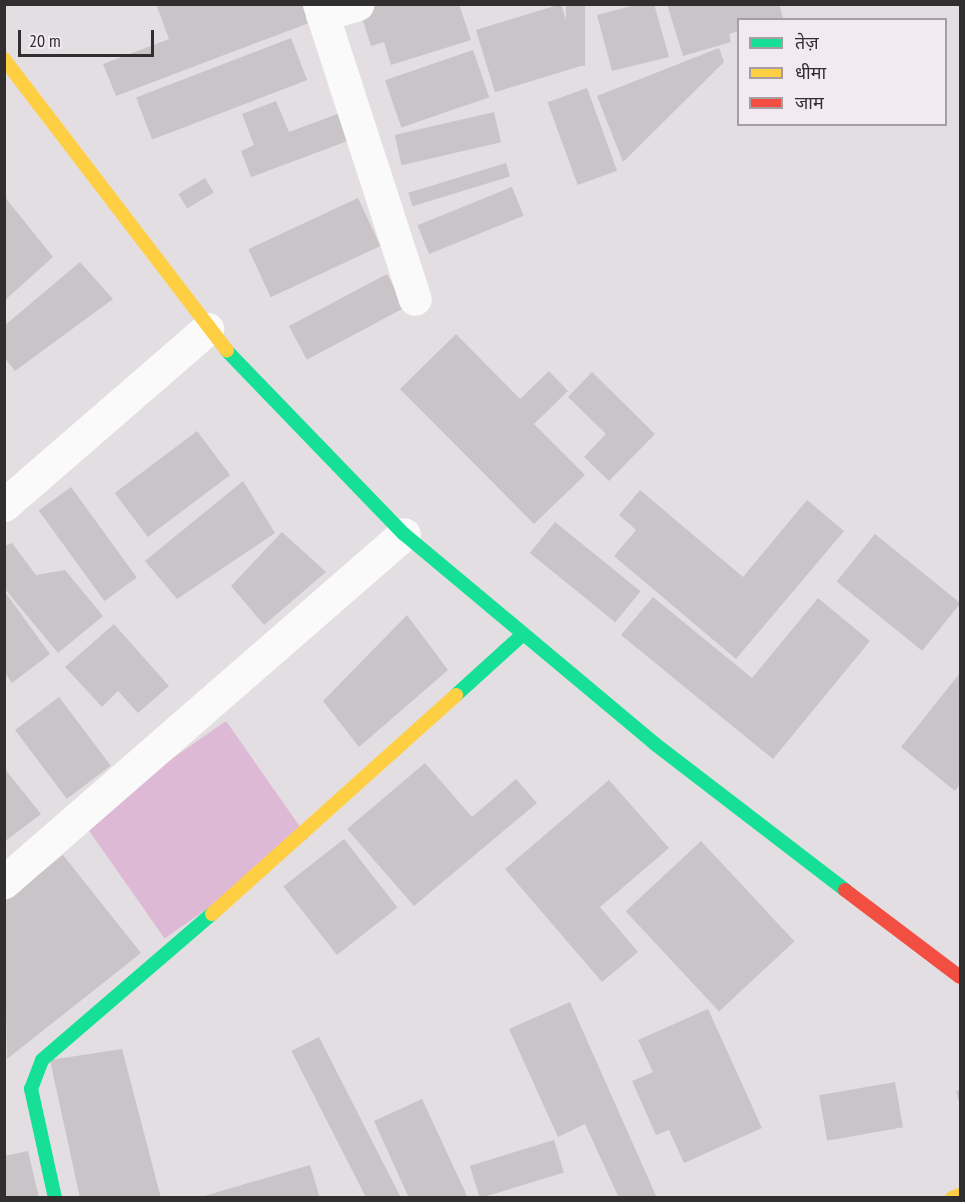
<!DOCTYPE html>
<meta charset="utf-8">
<style>
body{margin:0}
#map{position:relative;width:965px;height:1202px;overflow:hidden;background:#e3dee1;font-family:"PT Sans Narrow","Noto Sans Devanagari",sans-serif}
div>[style]{position:absolute}
[style*='--x']{left:calc(var(--x)*1px);top:calc(var(--y)*1px);width:calc(var(--w)*1px);rotate:calc(var(--a)*1deg)}
.green>*{inset:0;background:#ddb9d5;transform-origin:0 0}
.building>*{inset:0;background:#c8c4c7;transform-origin:0 0}
.street>*{height:33px;margin:-16.5px;padding:0 16.5px;transform-origin:16.5px;border-radius:16.5px;background:#fbfafa}
.fast>*{height:14px;margin:-7px;padding:0 7px;transform-origin:7px;border-radius:7px;background:#16e098}
.slow>*{height:14px;margin:-7px;padding:0 7px;transform-origin:7px;border-radius:7px;background:#ffcf43}
.jam>*{height:14px;margin:-7px;padding:0 7px;transform-origin:7px;border-radius:7px;background:#f24e42}
span{translate:-50% -50%;white-space:nowrap;text-align:center;line-height:1.15;-webkit-text-stroke:5px #f2eaf0;paint-order:stroke}
.frame{position:absolute;inset:0;border:6px solid #312e30;pointer-events:none}
.legend{position:absolute;left:737px;top:18px;width:210px;height:108px;box-sizing:border-box;background:#f2eaf0;border:2px solid #a59fa3;margin:0;padding:8px 10px;list-style:none;font-size:18px;color:#312e30}
.legend li{display:flex;align-items:center;gap:12px;height:30px}
.legend b{width:30px;border:2px solid #a59fa3}
.scale{position:absolute;left:18px;top:30px;width:136px;height:27px;box-sizing:border-box;border:3px solid #312e30;border-top:0;padding-left:8px;font-size:18px;line-height:21px;white-space:nowrap;color:#312e30;-webkit-text-stroke:4px #f2eaf0;paint-order:stroke}
</style>
<div id="map">
<div class="green">
<div style="left:226px;top:721px;width:143px;height:175px;rotate:55deg"></div>
</div>
<div class="building">
<div style="clip-path:polygon(156px 4px,302px 4px,309px 23px,116px 96px,103px 64px,169px 39px)"></div>
<div style="clip-path:polygon(382px 4px,459px 4px,471px 40px,391px 65px,384px 42px,371px 46px,360px 11px)"></div>
<div style="left:561px;top:4px;width:65px;height:89px;rotate:73deg"></div>
<div style="left:566px;top:4px;width:19px;height:62px"></div>
<div style="clip-path:polygon(639px 4px,654px 4px,669px 57px,612px 71px,597px 15px)"></div>
<div style="clip-path:polygon(667px 4px,779px 4px,783px 18px,738px 20px,738px 31px,729px 34px,731px 42px,683px 56px)"></div>
<div style="left:291px;top:38px;width:45px;height:166px;rotate:69deg"></div>
<div style="clip-path:polygon(719px 48px,724px 62px,623px 162px,597px 96px)"></div>
<div style="left:473px;top:50px;width:50px;height:93px;rotate:71deg"></div>
<div style="left:587px;top:88px;width:88px;height:42px;rotate:70deg"></div>
<div style="clip-path:polygon(276px 101px,289px 132px,343px 112px,353px 139px,251px 177px,241px 151px,254px 145px,242px 114px)"></div>
<div style="left:494px;top:112px;width:31px;height:102px;rotate:77deg"></div>
<div style="left:506px;top:163px;width:14px;height:102px;rotate:73deg"></div>
<div style="left:205px;top:178px;width:17px;height:31px;rotate:59deg"></div>
<div style="left:512px;top:187px;width:31px;height:102px;rotate:68deg"></div>
<div style="clip-path:polygon(4px 196px,53px 257px,4px 301px)"></div>
<div style="left:358px;top:198px;width:53px;height:121px;rotate:65deg"></div>
<div style="clip-path:polygon(80px 262px,113px 299px,15px 371px,4px 357px,4px 326px)"></div>
<div style="left:387px;top:274px;width:38px;height:111px;rotate:62deg"></div>
<div style="clip-path:polygon(456px 334px,520px 399px,549px 371px,568px 391px,534px 424px,585px 475px,534px 524px,400px 389px)"></div>
<div style="clip-path:polygon(592px 372px,655px 434px,609px 481px,584px 457px,606px 434px,568px 397px)"></div>
<div style="left:197px;top:431px;width:55px;height:103px;rotate:53deg"></div>
<div style="clip-path:polygon(243px 481px,275px 533px,177px 599px,145px 561px)"></div>
<div style="left:71px;top:487px;width:112px;height:40px;rotate:54deg"></div>
<div style="clip-path:polygon(640px 490px,743px 577px,807px 500px,844px 531px,736px 659px,614px 556px,636px 530px,619px 515px)"></div>
<div style="left:555px;top:522px;width:110px;height:40px;rotate:39deg"></div>
<div style="clip-path:polygon(282px 532px,326px 572px,264px 625px,231px 586px)"></div>
<div style="left:875px;top:534px;width:110px;height:61px;rotate:39deg"></div>
<div style="clip-path:polygon(12px 543px,36px 575px,65px 570px,103px 616px,58px 653px,4px 588px,4px 546px)"></div>
<div style="clip-path:polygon(5px 592px,50px 654px,12px 683px,5px 673px)"></div>
<div style="clip-path:polygon(653px 597px,752px 678px,818px 598px,870px 641px,773px 759px,621px 635px)"></div>
<div style="clip-path:polygon(407px 615px,448px 670px,359px 747px,323px 701px)"></div>
<div style="clip-path:polygon(114px 624px,169px 686px,138px 713px,118px 691px,102px 707px,65px 667px)"></div>
<div style="clip-path:polygon(960px 673px,960px 784px,955px 791px,901px 747px)"></div>
<div style="left:59px;top:697px;width:86px;height:55px;rotate:53deg"></div>
<div style="clip-path:polygon(425px 763px,472px 817px,516px 779px,537px 803px,414px 906px,347px 829px)"></div>
<div style="clip-path:polygon(4px 768px,41px 814px,4px 842px)"></div>
<div style="clip-path:polygon(609px 780px,669px 848px,600px 907px,638px 952px,602px 982px,505px 869px)"></div>
<div style="left:344px;top:839px;width:87px;height:77px;rotate:52deg"></div>
<div style="left:701px;top:841px;width:137px;height:103px;rotate:47deg"></div>
<div style="clip-path:polygon(63px 855px,141px 953px,7px 1059px,4px 902px)"></div>
<div style="clip-path:polygon(570px 1002px,657px 1198px,619px 1198px,585px 1124px,558px 1137px,509px 1029px)"></div>
<div style="clip-path:polygon(708px 1009px,762px 1128px,684px 1163px,669px 1130px,656px 1135px,632px 1081px,653px 1072px,638px 1040px)"></div>
<div style="left:319px;top:1037px;width:181px;height:31px;rotate:63deg"></div>
<div style="clip-path:polygon(122px 1049px,161px 1198px,80px 1198px,50px 1060px)"></div>
<div style="left:895px;top:1082px;width:46px;height:77px;rotate:80deg"></div>
<div style="clip-path:polygon(960px 1090px,960px 1106px,956px 1091px)"></div>
<div style="clip-path:polygon(422px 1099px,468px 1198px,409px 1198px,374px 1121px)"></div>
<div style="left:554px;top:1140px;width:34px;height:88px;rotate:73deg"></div>
<div style="clip-path:polygon(28px 1151px,39px 1198px,4px 1198px,4px 1156px)"></div>
<div style="clip-path:polygon(310px 1165px,320px 1198px,202px 1198px,201px 1197px)"></div>
</div>
<div class="street">
<div style="--x:319;--y:4;--w:310;--a:72"></div>
<div style="--x:322;--y:15;--w:37;--a:-17"></div>
<div style="--x:4;--y:505;--w:269;--a:-40.9"></div>
<div style="--x:4;--y:882;--w:530;--a:-41.02"></div>
</div>
<div class="fast">
<div style="--x:227;--y:351;--w:255;--a:46"></div>
<div style="--x:404;--y:534;--w:327;--a:39.9"></div>
<div style="--x:655;--y:744;--w:240;--a:37.5"></div>
<div style="--x:456;--y:695;--w:86;--a:-42.2"></div>
<div style="--x:55;--y:1198;--w:112;--a:-102.4"></div>
<div style="--x:31;--y:1089;--w:31;--a:-69"></div>
<div style="--x:42;--y:1060;--w:224;--a:-40.7"></div>
</div>
<div class="slow">
<div style="--x:4;--y:59;--w:367;--a:52.6"></div>
<div style="--x:212;--y:914;--w:328;--a:-41.9"></div>
<div style="--x:952;--y:1198;--w:9;--a:-21"></div>
</div>
<div class="jam">
<div style="--x:845;--y:890;--w:144;--a:37.1"></div>
</div>
<div class="frame"></div>
<ul class="legend">
<li><b style="height:8px;background:#16e098"></b>तेज़</li>
<li><b style="height:8px;background:#ffcf43"></b>धीमा</li>
<li><b style="height:8px;background:#f24e42"></b>जाम</li>
</ul>
<div class="scale">20 m</div>
</div>
